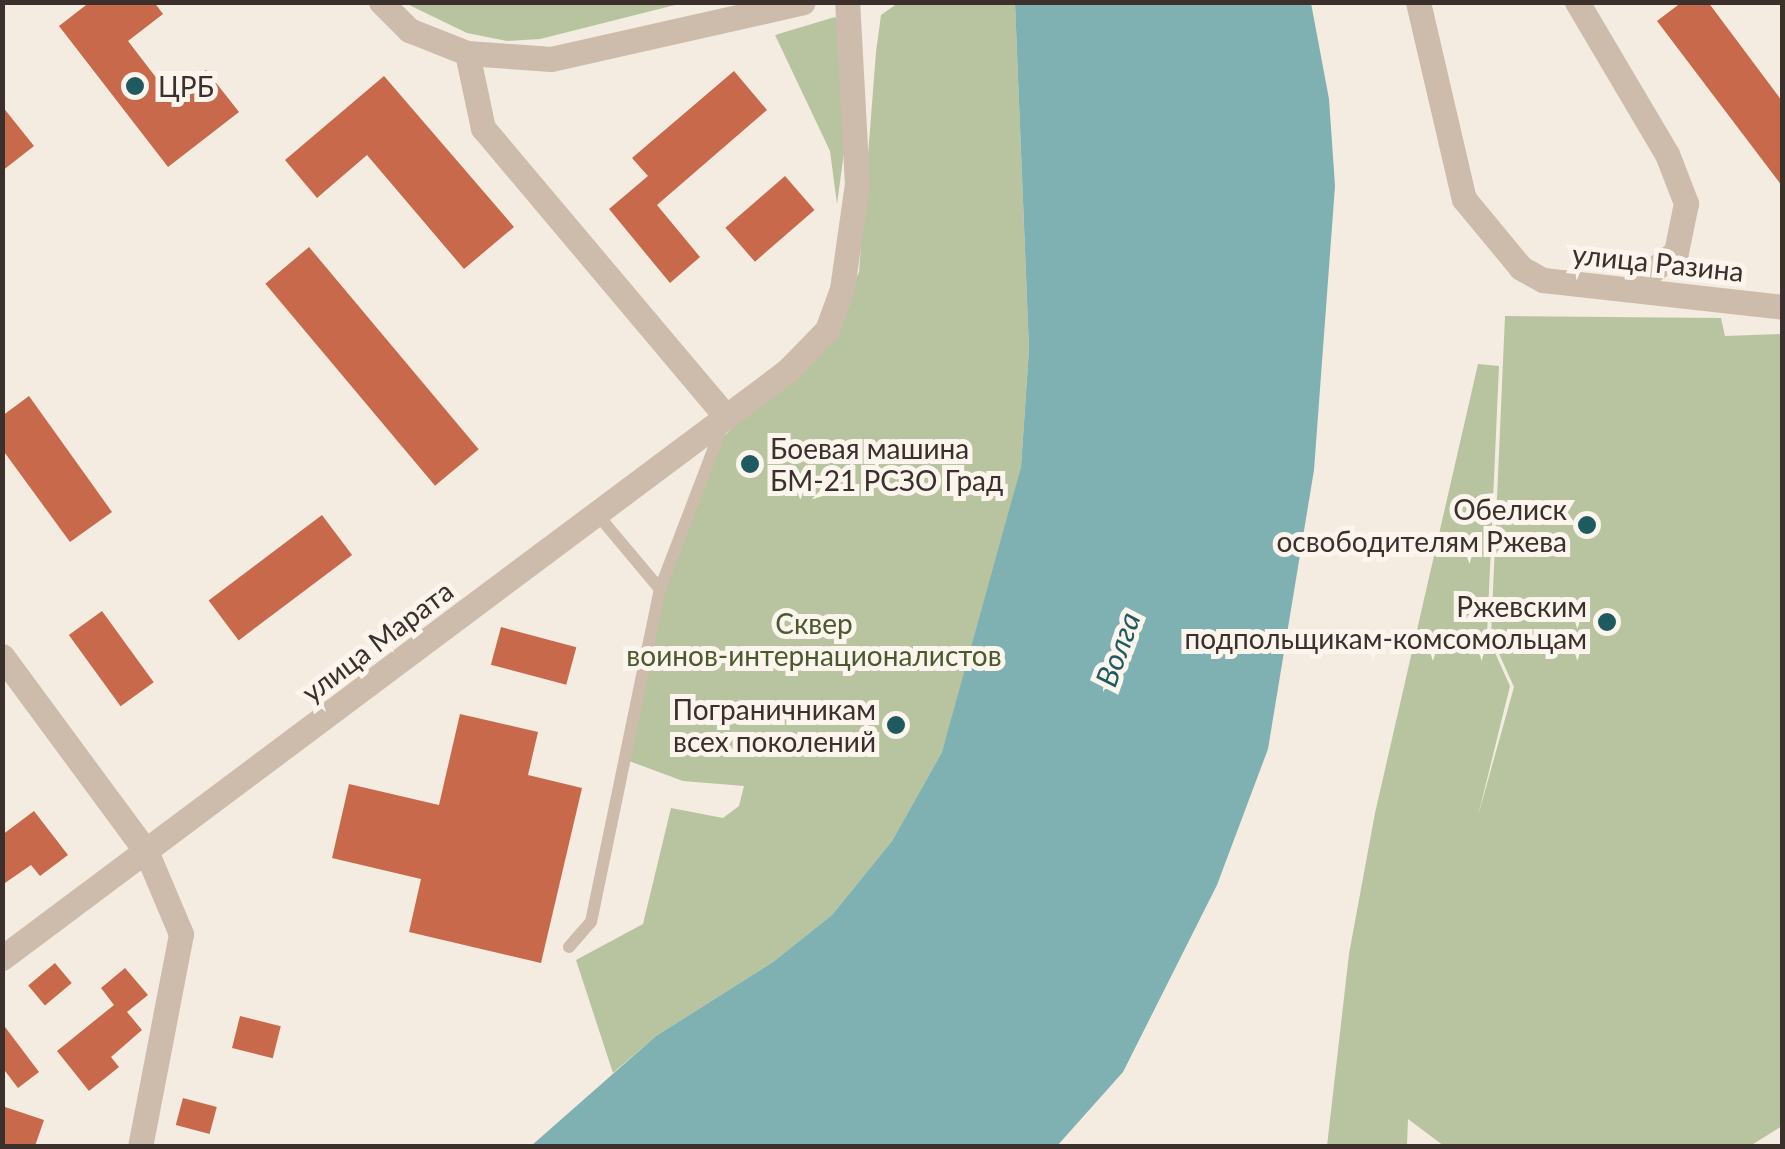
<!DOCTYPE html>
<meta charset="utf-8">
<style>
body{margin:0}
#map{position:relative;width:1785px;height:1149px;overflow:hidden;background:#f4ebe1;font-family:Lato,sans-serif}
div>[style]{position:absolute}
[style*='--x']{left:calc(var(--x)*1px);top:calc(var(--y)*1px);width:calc(var(--w)*1px);rotate:calc(var(--a)*1deg)}
.green>*{inset:0;background:#b8c4a0}
.water>*{inset:0;background:#7fb0b2}
.building>*{inset:0;background:#c8694b;transform-origin:0 0}
.service>*{height:12px;margin:-6px;padding:0 6px;transform-origin:6px;border-radius:6px;background:#cdbbac}
.minor>*{height:25px;margin:-12.5px;padding:0 12.5px;transform-origin:12.5px;border-radius:12.5px;background:#cdbbac}
.dots>*{width:28px;height:28px;translate:-50% -50%;box-sizing:border-box;border:5px solid #fbf5ee;border-radius:50%}
span{translate:-50% -50%;white-space:nowrap;text-align:center;line-height:1.15;-webkit-text-stroke:10px #fbf5ee;paint-order:stroke}
.poi-label{font-size:28px;color:#3b302b}
.left{translate:0 -50%;text-align:left}
.right{translate:-100% -50%;text-align:right}
.street-label{font-size:28px;color:#3b302b}
.park-label{font-size:28px;color:#4a5a2e}
.water-label{font-size:30px;color:#1f5a5e;font-style:italic}
.frame{position:absolute;inset:0;border:5px solid #3b302b;pointer-events:none}
</style>
<div id="map">
<div class="green">
<div style="clip-path:polygon(405px 3px,683px 3px,540px 39px,507px 41px,467px 33px)"></div>
<div style="clip-path:polygon(898px 3px,1015px 3px,1029px 349px,1021px 467px,979px 633px,942px 752px,892px 841px,832px 915px,773px 962px,656px 1036px,613px 1073px,576px 960px,643px 924px,671px 808px,723px 818px,739px 806px,744px 786px,683px 781px,629px 761px,664px 593px,723px 437px,835px 326px,859px 272px,876px 52px,881px 15px)"></div>
<div style="clip-path:polygon(835px 17px,841px 25px,845px 145px,837px 204px,830px 151px,775px 35px)"></div>
<div style="clip-path:polygon(1505px 316px,1721px 318px,1725px 336px,1782px 334px,1782px 1126px,1750px 1146px,1444px 1146px,1408px 1119px,1407px 1146px,1327px 1146px,1349px 954px,1375px 813px,1478px 364px,1499px 366px,1487px 635px,1510px 686px,1478px 816px,1514px 687px,1491px 636px)"></div>
</div>
<div class="water">
<div style="clip-path:polygon(1015px 3px,1311px 3px,1329px 99px,1335px 186px,1314px 470px,1268px 749px,1217px 885px,1123px 1072px,1057px 1146px,531px 1146px,656px 1036px,773px 962px,832px 915px,892px 841px,942px 752px,1021px 467px,1029px 349px)"></div>
</div>
<div class="building">
<div style="clip-path:polygon(90px 2px,154px 2px,163px 14px,128px 41px,171px 97px,206px 70px,239px 112px,168px 167px,59px 26px)"></div>
<div style="clip-path:polygon(1682px 2px,1708px 2px,1782px 101px,1782px 186px,1657px 21px)"></div>
<div style="clip-path:polygon(734px 71px,767px 110px,657px 205px,700px 257px,670px 283px,609px 209px,648px 176px,632px 158px)"></div>
<div style="clip-path:polygon(384px 76px,514px 227px,464px 269px,367px 155px,317px 198px,285px 160px)"></div>
<div style="clip-path:polygon(2px 106px,34px 146px,2px 171px)"></div>
<div style="left:785px;top:176px;width:45px;height:79px;rotate:49deg"></div>
<div style="left:309px;top:247px;width:264px;height:57px;rotate:50deg"></div>
<div style="clip-path:polygon(29px 396px,112px 512px,70px 542px,2px 449px,2px 416px)"></div>
<div style="left:322px;top:515px;width:50px;height:142px;rotate:53deg"></div>
<div style="left:102px;top:611px;width:88px;height:41px;rotate:54deg"></div>
<div style="left:501px;top:627px;width:78px;height:39px;rotate:15deg"></div>
<div style="clip-path:polygon(460px 714px,538px 732px,528px 775px,582px 788px,541px 963px,409px 932px,421px 879px,332px 858px,349px 784px,439px 805px)"></div>
<div style="clip-path:polygon(34px 811px,68px 855px,40px 876px,31px 865px,2px 885px,2px 835px)"></div>
<div style="left:55px;top:963px;width:26px;height:35px;rotate:50deg"></div>
<div style="clip-path:polygon(125px 968px,148px 995px,127px 1012px,142px 1030px,111px 1057px,119px 1067px,89px 1091px,57px 1051px,114px 1005px,101px 988px)"></div>
<div style="left:240px;top:1016px;width:42px;height:33px;rotate:14deg"></div>
<div style="clip-path:polygon(2px 1023px,39px 1072px,18px 1088px,2px 1067px)"></div>
<div style="left:183px;top:1098px;width:35px;height:28px;rotate:15deg"></div>
<div style="clip-path:polygon(2px 1106px,44px 1120px,35px 1146px,2px 1146px)"></div>
</div>
<div class="service">
<div style="--x:597;--y:514;--w:98;--a:50"></div>
<div style="--x:569;--y:947;--w:33;--a:-49"></div>
<div style="--x:591;--y:922;--w:340;--a:-78.3"></div>
<div style="--x:660;--y:589;--w:177;--a:-69.1"></div>
</div>
<div class="minor">
<div style="--x:381;--y:2;--w:40;--a:45"></div>
<div style="--x:409;--y:30;--w:62;--a:21.6"></div>
<div style="--x:467;--y:53;--w:84;--a:4.1"></div>
<div style="--x:551;--y:59;--w:258;--a:-12.7"></div>
<div style="--x:1418;--y:2;--w:202;--a:76.9"></div>
<div style="--x:1464;--y:199;--w:89;--a:50.4"></div>
<div style="--x:1521;--y:268;--w:25;--a:29"></div>
<div style="--x:1543;--y:280;--w:241;--a:6.4"></div>
<div style="--x:1577;--y:2;--w:177;--a:59.4"></div>
<div style="--x:1667;--y:154;--w:53;--a:68.8"></div>
<div style="--x:1686;--y:203;--w:50;--a:101.5"></div>
<div style="--x:1676;--y:252;--w:57;--a:142.1"></div>
<div style="--x:467;--y:53;--w:77;--a:78"></div>
<div style="--x:483;--y:128;--w:378;--a:49.9"></div>
<div style="--x:2;--y:656;--w:242;--a:53.6"></div>
<div style="--x:146;--y:851;--w:90;--a:67.1"></div>
<div style="--x:181;--y:934;--w:216;--a:100.9"></div>
<div style="--x:2;--y:958;--w:980;--a:-36.79"></div>
<div style="--x:787;--y:371;--w:57;--a:-45.7"></div>
<div style="--x:827;--y:330;--w:44;--a:-69.9"></div>
<div style="--x:842;--y:289;--w:106;--a:-81.9"></div>
<div style="--x:857;--y:184;--w:182;--a:-93.1"></div>
</div>
<div class="dots">
<div style="left:135px;top:86px;background:#1f5a5e"></div>
<div style="left:750px;top:464px;background:#1f5a5e"></div>
<div style="left:1587px;top:525px;background:#1f5a5e"></div>
<div style="left:1607px;top:622px;background:#1f5a5e"></div>
<div style="left:896px;top:725px;background:#1f5a5e"></div>
</div>
<div class="poi-label">
<span class="left" style="left:158px;top:86px">ЦРБ</span>
<span class="left" style="left:770px;top:464px">Боевая машина<br>БМ-21 РСЗО Град</span>
<span class="right" style="left:1567px;top:525px">Обелиск<br>освободителям Ржева</span>
<span class="right" style="left:1587px;top:622px">Ржевским<br>подпольщикам-комсомольцам</span>
<span class="right" style="left:876px;top:725px">Пограничникам<br>всех поколений</span>
</div>
<div class="street-label">
<span style="left:1658px;top:262px;rotate:6deg">улица Разина</span>
<span style="left:377px;top:641px;rotate:-37deg">улица Марата</span>
</div>
<div class="park-label">
<span style="left:814px;top:639px">Сквер<br>воинов-интернационалистов</span>
</div>
<div class="water-label">
<span style="left:1117px;top:649px;rotate:-70deg">Волга</span>
</div>
<div class="frame"></div>
</div>
